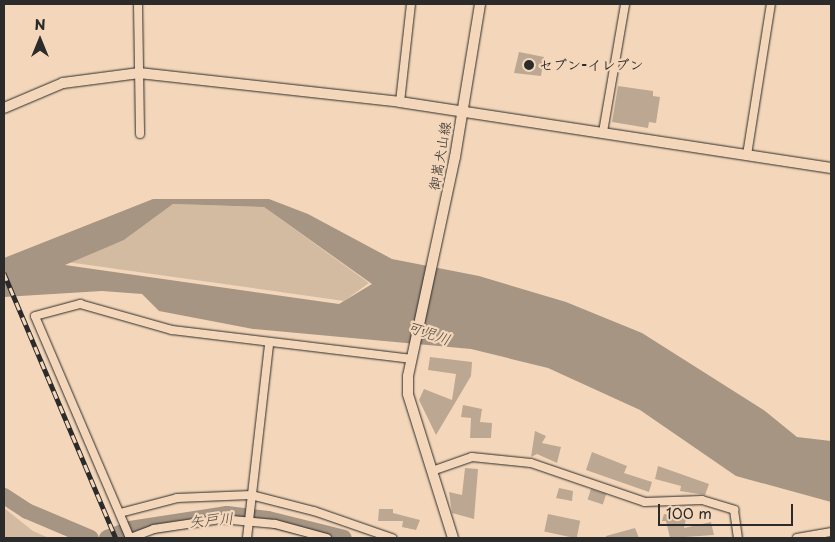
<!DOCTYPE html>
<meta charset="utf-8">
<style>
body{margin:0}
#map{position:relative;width:835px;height:542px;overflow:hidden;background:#f4d7ba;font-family:"Playpen Sans","Klee One",sans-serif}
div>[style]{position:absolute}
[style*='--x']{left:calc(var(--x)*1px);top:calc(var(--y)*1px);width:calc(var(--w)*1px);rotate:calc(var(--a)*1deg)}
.green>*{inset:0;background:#d3bba2}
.water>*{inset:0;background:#a79583}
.river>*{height:16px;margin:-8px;padding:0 8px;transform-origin:8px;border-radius:8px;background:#a79583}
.building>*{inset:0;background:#bca792;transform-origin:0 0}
.roads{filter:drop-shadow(0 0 1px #2b2b2b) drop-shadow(0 0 1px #2b2b2b)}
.street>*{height:8px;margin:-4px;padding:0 4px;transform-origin:4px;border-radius:4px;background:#f4d7ba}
.secondary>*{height:10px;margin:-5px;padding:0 5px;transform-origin:5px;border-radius:5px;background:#f4d7ba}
.rail>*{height:4.5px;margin-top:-2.25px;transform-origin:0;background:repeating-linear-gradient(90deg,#f4d7ba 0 8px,#2b2b2b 0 16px);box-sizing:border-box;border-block:1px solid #2b2b2b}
.dots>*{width:14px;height:14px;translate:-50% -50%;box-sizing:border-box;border:2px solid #f4d7ba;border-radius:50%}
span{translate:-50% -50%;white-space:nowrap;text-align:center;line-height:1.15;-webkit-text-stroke:4.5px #f4d7ba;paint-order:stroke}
.poi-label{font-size:14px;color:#2b2b2b;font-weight:700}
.left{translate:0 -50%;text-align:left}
.street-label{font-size:14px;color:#2b2b2b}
.water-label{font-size:15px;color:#4a4641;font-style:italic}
.frame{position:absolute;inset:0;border:5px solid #2b2b2b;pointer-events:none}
.north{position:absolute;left:15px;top:15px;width:50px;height:50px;-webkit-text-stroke:4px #f4d7ba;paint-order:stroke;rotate:0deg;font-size:14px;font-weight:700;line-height:20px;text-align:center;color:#2b2b2b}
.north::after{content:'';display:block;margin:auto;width:18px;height:22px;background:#2b2b2b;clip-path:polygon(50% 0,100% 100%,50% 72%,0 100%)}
.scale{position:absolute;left:658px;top:504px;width:135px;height:22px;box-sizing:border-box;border:2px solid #2b2b2b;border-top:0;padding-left:6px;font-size:15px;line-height:18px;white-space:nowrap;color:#2b2b2b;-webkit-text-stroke:4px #f4d7ba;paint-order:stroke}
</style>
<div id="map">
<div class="green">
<div style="clip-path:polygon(173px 204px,264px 207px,369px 283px,344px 301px,67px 262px,124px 240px)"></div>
<div style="clip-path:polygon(4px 508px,33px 531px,49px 538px,4px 538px)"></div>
</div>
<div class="water">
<div style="clip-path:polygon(evenodd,153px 199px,269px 199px,308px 214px,392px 259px,479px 276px,566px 302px,642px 333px,765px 411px,797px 437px,831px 441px,831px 502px,736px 476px,640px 410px,548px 368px,471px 349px,253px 329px,159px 311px,142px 294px,102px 291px,4px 297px,4px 258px,153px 199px,173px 204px,264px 207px,372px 284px,339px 304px,65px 265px,124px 240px,173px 204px)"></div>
</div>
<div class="river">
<div style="--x:4;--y:496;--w:27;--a:33"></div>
<div style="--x:27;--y:511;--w:69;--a:22.9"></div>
<div style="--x:107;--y:538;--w:25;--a:-21"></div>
<div style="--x:130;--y:529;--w:98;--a:-8.8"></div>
<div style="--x:227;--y:514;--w:41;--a:7"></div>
<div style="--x:268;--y:519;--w:78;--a:14"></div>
</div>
<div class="building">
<div style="clip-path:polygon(519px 52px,544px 57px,541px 76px,514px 73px)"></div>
<div style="clip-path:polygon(618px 86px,653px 91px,653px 96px,660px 97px,656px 123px,649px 122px,648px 128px,612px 122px)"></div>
<div style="clip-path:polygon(430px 357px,472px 362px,471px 376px,436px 435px,419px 400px,424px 389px,452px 400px,456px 374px,428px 370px)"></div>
<div style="clip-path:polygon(463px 405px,482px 409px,480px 422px,492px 423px,491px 438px,470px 438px,471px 418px,461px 417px)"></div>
<div style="clip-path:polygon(535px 431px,546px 436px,542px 443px,561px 447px,557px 463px,537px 454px,531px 457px)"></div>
<div style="clip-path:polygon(592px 452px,627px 466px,624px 473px,652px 482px,649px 492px,586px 470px)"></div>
<div style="clip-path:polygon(658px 466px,709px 484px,705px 495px,680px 491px,681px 486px,655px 479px)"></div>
<div style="clip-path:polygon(465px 468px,478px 469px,474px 519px,452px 513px,449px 492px,462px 495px)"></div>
<div style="clip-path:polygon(559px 488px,573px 491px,572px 501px,556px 498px)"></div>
<div style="left:591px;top:489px;width:16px;height:11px;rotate:18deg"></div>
<div style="clip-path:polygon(379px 509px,393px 509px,393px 513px,420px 520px,416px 530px,402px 527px,403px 521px,378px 521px)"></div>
<div style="left:548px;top:514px;width:33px;height:18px;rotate:12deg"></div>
<div style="clip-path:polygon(664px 514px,686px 519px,684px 528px,711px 522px,714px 535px,670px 538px,666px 521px,662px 521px)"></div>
<div style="clip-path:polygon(635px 528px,639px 538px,606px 538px,606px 536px)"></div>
</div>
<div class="roads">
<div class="street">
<div style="--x:138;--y:4;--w:130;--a:89.1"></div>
<div style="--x:400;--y:102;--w:99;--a:-83.6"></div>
<div style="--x:603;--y:132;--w:130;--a:-80.2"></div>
<div style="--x:747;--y:155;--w:153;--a:-81"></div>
<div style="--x:432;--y:471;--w:42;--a:-19.3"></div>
<div style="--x:472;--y:457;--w:59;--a:5.8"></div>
<div style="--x:531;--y:463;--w:120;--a:18.9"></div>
<div style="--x:645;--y:502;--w:57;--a:-2"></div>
<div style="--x:702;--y:500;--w:34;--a:17"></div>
<div style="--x:734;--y:510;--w:28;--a:82"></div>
<div style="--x:120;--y:513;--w:59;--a:-14.7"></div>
<div style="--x:177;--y:498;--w:74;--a:-2.3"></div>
<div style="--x:251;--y:495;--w:65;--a:14.3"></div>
<div style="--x:314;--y:511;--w:83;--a:19.1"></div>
<div style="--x:247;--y:538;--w:195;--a:-83.5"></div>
<div style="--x:327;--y:538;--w:54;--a:-164.9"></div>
<div style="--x:275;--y:524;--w:54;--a:-174.7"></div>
<div style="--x:221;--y:519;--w:68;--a:171.5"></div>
<div style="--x:154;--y:529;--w:26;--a:159"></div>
<div style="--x:130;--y:538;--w:241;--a:-113.2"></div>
<div style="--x:35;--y:316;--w:47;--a:-14.9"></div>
<div style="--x:80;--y:304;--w:96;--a:15.8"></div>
<div style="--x:172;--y:330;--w:240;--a:6.9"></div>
<div style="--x:797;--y:538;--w:35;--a:-10"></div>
</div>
<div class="secondary">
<div style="--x:4;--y:108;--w:64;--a:-23"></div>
<div style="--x:63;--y:83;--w:77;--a:-7.5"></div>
<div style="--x:139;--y:73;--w:263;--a:6.3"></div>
<div style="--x:400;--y:102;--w:436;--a:8.7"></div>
<div style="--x:453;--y:538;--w:151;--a:-107.4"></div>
<div style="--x:408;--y:394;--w:18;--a:-90"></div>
<div style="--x:408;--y:376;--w:224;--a:-77.9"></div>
<div style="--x:455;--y:157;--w:155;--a:-80.7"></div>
</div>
</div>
<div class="rail">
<div style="--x:4;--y:273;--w:288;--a:67.1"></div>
</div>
<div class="dots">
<div style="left:529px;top:65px;background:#2b2b2b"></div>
</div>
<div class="poi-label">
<span class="left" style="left:539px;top:65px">セブン-イレブン</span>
</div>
<div class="street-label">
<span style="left:440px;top:156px;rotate:-80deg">御嵩犬山線</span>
</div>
<div class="water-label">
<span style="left:429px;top:332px;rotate:19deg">可児川</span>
<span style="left:211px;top:519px;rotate:-5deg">矢戸川</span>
</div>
<div class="frame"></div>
<div class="north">N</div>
<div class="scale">100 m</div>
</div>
